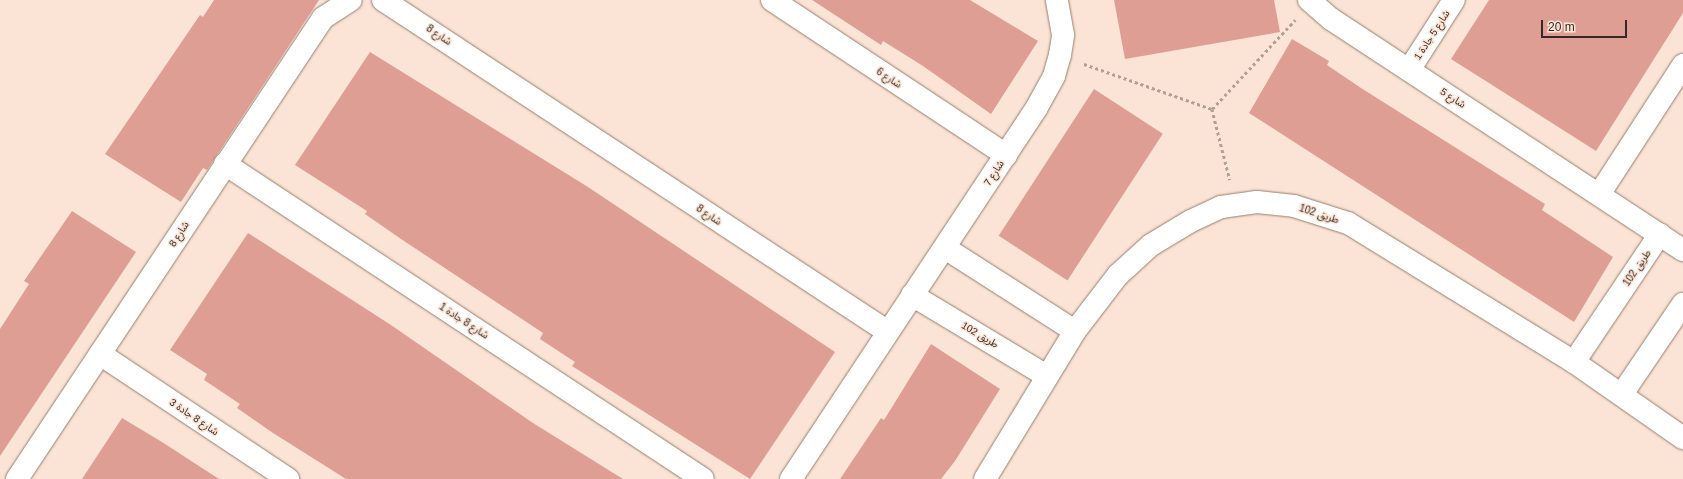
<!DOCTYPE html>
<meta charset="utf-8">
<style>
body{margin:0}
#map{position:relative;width:1683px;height:479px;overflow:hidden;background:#fbe4d5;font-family:Helvetica,"Noto Sans Arabic",sans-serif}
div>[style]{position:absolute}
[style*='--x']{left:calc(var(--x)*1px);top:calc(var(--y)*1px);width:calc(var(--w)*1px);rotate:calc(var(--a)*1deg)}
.building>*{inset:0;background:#df9e94;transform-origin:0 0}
.path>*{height:2.5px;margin-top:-1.25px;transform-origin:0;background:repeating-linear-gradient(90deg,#b3a094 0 3px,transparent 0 6px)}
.roads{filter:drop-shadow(0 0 1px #987f6d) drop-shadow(0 0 1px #987f6d)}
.minor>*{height:22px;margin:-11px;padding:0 11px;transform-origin:11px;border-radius:11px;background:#fff}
span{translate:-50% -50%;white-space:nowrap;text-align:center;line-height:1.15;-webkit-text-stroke:3px #fbe4d5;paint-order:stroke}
.street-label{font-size:10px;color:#352a23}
.scale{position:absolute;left:1541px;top:20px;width:86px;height:18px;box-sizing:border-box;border:2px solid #352a23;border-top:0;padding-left:5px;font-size:12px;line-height:14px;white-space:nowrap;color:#352a23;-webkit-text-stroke:3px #fbe4d5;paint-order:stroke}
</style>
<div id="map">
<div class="building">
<div style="clip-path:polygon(214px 0,319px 0,207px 170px,203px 168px,181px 202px,105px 154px,200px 15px,203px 17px)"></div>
<div style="clip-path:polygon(812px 0,970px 0,1038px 41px,991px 114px,923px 66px,883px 41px,881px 45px)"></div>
<div style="clip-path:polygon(1114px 0,1274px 0,1280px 32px,1125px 59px)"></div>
<div style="clip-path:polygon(1489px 0,1683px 0,1683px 13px,1596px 151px,1451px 59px)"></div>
<div style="clip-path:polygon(1292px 39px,1329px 61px,1327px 65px,1361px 88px,1545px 204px,1542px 210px,1613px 257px,1574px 322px,1249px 113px)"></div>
<div style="clip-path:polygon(370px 52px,588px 187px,835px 352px,750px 479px,572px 366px,575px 362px,540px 339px,543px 333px,401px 239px,365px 214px,367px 211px,295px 165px)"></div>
<div style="left:1094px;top:89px;width:82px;height:175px;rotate:33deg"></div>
<div style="clip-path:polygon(72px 211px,136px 252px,0 456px,0 329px,29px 284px,24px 281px)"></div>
<div style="clip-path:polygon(248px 233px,391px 325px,533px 423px,623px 479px,346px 479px,273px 433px,237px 408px,240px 404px,204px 380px,207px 374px,170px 350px)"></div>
<div style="clip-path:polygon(931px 344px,1000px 389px,955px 461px,941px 479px,840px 479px,881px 418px,884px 420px)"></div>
<div style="clip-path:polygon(122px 418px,162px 442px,219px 479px,82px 479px)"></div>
</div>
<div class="path">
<div style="--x:1084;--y:64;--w:136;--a:19.4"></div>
<div style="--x:1212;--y:109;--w:122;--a:-47"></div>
<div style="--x:1212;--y:109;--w:73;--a:75.8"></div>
</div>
<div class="roads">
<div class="minor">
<div style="--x:383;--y:0;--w:604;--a:33.32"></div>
<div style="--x:772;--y:0;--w:281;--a:33.5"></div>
<div style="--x:1309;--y:0;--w:29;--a:41"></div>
<div style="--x:1331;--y:19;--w:421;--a:33.3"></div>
<div style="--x:1409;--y:70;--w:83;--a:-57.3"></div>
<div style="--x:225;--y:164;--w:572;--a:33.38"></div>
<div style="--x:1600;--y:193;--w:153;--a:-57"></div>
<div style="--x:945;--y:248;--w:154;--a:32.6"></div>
<div style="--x:912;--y:295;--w:157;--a:31"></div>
<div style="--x:100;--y:354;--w:226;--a:33.6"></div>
<div style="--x:1574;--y:362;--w:154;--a:-56.1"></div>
<div style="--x:1622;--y:394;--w:109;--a:-55.9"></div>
<div style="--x:17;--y:479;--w:553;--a:-56.42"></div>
<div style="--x:323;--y:18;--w:33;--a:-33"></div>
<div style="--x:791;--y:479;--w:446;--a:-56.5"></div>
<div style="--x:1037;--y:107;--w:35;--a:-61"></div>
<div style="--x:1054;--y:76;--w:22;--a:-74"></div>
<div style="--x:1060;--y:55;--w:20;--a:-81"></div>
<div style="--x:1063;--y:35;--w:36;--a:-100"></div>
<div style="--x:985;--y:479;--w:173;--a:-58.7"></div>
<div style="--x:1075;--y:331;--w:71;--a:-52.5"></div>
<div style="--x:1118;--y:275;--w:45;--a:-42.3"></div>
<div style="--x:1151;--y:245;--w:47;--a:-31"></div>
<div style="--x:1191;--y:221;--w:33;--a:-25"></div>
<div style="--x:1221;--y:207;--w:36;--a:-8"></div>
<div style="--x:1257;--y:202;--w:37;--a:6"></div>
<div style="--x:1294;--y:206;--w:57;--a:17.5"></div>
<div style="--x:1348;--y:223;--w:265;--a:31.6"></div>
<div style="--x:1574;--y:362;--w:133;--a:34.9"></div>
</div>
</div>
<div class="street-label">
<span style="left:439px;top:35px;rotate:34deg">شارع 8</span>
<span style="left:1432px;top:35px;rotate:-57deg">شارع 5 جادة 1</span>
<span style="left:889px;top:78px;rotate:33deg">شارع 6</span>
<span style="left:1453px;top:98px;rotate:33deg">شارع 5</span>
<span style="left:994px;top:173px;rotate:-57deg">شارع 7</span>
<span style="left:1319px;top:214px;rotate:18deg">طريق 102</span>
<span style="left:709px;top:215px;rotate:34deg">شارع 8</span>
<span style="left:179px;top:234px;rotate:-57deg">شارع 8</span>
<span style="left:1637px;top:268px;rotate:-56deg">طريق 102</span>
<span style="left:464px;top:321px;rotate:33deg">شارع 8 جادة 1</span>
<span style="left:980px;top:335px;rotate:31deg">طريق 102</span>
<span style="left:194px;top:417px;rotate:34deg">شارع 8 جادة 3</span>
</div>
<div class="scale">20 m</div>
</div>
